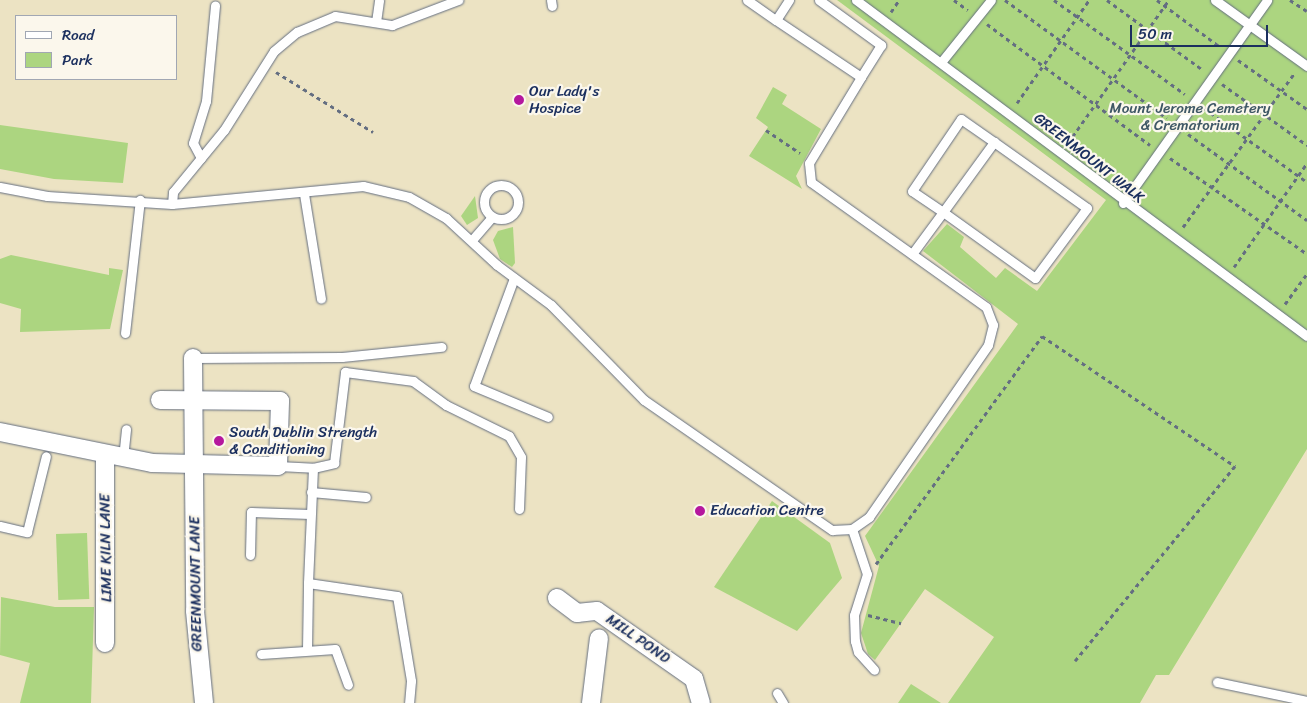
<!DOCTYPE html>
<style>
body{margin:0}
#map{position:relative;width:1307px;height:703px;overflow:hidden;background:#ece3c3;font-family:Sriracha,sans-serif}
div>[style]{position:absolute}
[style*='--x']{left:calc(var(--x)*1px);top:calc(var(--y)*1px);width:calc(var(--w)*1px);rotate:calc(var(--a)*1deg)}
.green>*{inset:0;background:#acd580;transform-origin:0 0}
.path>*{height:3px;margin-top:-1.5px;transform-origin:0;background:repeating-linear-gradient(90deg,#646e81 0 4px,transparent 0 8px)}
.roads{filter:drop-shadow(0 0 1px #646e81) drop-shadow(0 0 1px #646e81)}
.lane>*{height:9px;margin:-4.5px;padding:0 4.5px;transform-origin:4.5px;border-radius:4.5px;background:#fff}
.lane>.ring{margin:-4.5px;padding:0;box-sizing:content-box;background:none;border:9px solid #fff;border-radius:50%}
.street>*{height:18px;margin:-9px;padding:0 9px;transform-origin:9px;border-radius:9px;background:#fff}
.dots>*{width:14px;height:14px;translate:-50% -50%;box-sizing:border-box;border:2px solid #fbf7ec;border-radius:50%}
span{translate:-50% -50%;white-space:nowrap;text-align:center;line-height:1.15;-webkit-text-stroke:4.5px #fbf7ec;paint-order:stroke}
.poi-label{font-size:15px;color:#1b2f5e}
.left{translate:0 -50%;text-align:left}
.park-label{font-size:15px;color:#3f5866}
.street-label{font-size:15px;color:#1b2f5e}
.legend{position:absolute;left:15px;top:15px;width:162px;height:65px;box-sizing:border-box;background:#fbf7ec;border:1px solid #a1a7b3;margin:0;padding:6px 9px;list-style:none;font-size:15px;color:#1b2f5e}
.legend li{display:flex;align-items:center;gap:10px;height:25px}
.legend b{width:25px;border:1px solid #a1a7b3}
.scale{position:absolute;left:1130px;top:25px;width:138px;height:22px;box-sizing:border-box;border:2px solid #1b2f5e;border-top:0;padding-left:6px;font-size:15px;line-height:18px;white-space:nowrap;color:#1b2f5e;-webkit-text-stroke:4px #fbf7ec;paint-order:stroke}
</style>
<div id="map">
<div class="green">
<div style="clip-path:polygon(837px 0,1307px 0,1307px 449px,1169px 675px,1156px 675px,1140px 703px,948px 703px,994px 637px,925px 589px,875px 660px,868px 654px,861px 633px,879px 566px,865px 536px,1018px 324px,923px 251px,947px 224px,964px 237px,960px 247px,996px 278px,1005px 268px,1037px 291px,1106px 200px)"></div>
<div style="clip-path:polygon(773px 87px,787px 95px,782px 104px,821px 129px,796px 176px,802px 189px,749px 156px,768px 127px,756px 118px)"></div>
<div style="clip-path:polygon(0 125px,128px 143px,123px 183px,54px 179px,0 169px)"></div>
<div style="clip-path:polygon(475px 196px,478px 218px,467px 225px,461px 216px)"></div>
<div style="clip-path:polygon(513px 227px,515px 263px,512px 267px,500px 259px,493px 240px,498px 231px)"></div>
<div style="clip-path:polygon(11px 255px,109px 275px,109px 268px,123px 270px,110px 329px,20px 332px,21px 309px,0 303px,0 259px)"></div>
<div style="clip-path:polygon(772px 501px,830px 543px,842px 578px,797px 631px,714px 587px)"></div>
<div style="left:87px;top:533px;width:66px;height:31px;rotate:88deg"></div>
<div style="clip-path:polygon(1px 597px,55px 607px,94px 607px,91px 703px,20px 703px,30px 663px,0 655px)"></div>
<div style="clip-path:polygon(911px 684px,941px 703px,898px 703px)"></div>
</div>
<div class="path">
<div style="--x:954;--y:0;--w:17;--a:36"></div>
<div style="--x:1005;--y:0;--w:200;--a:36.1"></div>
<div style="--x:1054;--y:0;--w:161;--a:35.7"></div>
<div style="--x:1107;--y:0;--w:119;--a:36.1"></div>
<div style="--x:1157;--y:0;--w:77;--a:36.6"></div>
<div style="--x:1290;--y:0;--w:20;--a:33"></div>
<div style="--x:891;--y:12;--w:14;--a:-56"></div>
<div style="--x:987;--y:24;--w:203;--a:36.6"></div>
<div style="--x:1238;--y:60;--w:85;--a:35.4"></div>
<div style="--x:276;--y:72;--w:114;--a:31.7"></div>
<div style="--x:1222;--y:84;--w:105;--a:35.7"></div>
<div style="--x:1017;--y:103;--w:126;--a:-55"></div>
<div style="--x:1204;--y:108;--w:127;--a:35.7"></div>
<div style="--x:766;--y:130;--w:41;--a:34.1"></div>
<div style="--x:1188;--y:134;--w:147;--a:35.9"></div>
<div style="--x:1068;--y:143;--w:175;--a:-54.8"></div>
<div style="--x:1170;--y:158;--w:167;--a:35"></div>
<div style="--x:1183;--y:227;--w:191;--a:-54.1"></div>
<div style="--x:1234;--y:267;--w:127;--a:-54.9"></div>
<div style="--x:1285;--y:304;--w:37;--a:-54"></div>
<div style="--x:876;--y:564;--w:282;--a:-53.9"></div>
<div style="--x:1042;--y:336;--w:233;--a:34"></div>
<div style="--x:1235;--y:466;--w:252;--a:129.4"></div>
<div style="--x:868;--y:615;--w:34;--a:14"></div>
</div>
<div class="roads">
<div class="lane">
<div style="--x:551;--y:0;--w:6;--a:81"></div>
<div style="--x:747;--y:0;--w:35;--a:35"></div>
<div style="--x:819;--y:0;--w:77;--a:36"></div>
<div style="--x:881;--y:45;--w:38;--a:122"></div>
<div style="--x:856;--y:0;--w:562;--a:36.69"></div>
<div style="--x:1215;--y:0;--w:113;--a:35.7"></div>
<div style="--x:376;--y:22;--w:22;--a:-82"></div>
<div style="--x:942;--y:61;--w:78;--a:-51.2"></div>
<div style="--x:201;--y:158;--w:17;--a:-118"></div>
<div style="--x:193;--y:143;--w:44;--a:-72.8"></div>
<div style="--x:206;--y:101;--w:96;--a:-84.6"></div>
<div class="ring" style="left:484px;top:185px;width:25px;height:25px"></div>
<div style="--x:0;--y:187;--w:48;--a:10.8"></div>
<div style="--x:47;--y:196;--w:125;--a:3.7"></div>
<div style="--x:172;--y:204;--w:192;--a:-5.4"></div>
<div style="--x:363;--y:186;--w:47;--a:13.4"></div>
<div style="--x:409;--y:197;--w:43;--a:29.6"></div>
<div style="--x:446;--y:218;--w:69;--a:42.7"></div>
<div style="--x:497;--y:265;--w:67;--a:36.5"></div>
<div style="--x:551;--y:305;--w:133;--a:45.6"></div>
<div style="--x:644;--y:400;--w:229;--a:34.7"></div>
<div style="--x:832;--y:530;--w:20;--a:-3"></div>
<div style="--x:852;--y:529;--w:21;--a:-35"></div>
<div style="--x:869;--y:517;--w:209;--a:-55.3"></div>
<div style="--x:988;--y:345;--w:21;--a:-76"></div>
<div style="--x:993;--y:325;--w:19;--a:-111"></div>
<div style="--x:986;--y:307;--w:215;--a:-144.5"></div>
<div style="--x:811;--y:182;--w:19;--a:-96"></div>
<div style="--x:809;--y:163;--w:100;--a:-58.8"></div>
<div style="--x:861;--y:77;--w:102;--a:-146.2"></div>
<div style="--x:776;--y:20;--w:24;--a:-57"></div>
<div style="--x:304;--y:194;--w:106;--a:80.8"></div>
<div style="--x:1123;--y:203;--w:249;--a:-54.6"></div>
<div style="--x:172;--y:204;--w:12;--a:-85"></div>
<div style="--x:173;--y:192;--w:80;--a:-50.6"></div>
<div style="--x:224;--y:130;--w:93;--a:-57.7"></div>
<div style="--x:274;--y:51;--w:30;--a:-40"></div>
<div style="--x:297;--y:32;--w:41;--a:-22.8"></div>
<div style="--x:335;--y:16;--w:58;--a:9"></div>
<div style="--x:392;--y:25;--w:71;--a:-20.7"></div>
<div style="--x:472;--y:240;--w:30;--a:-49"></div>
<div style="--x:912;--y:254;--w:52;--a:-53.6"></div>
<div style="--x:943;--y:212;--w:87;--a:-53.9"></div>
<div style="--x:994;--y:142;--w:114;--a:35.4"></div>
<div style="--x:1087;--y:208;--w:87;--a:126.6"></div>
<div style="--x:1035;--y:278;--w:113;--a:-144.3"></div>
<div style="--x:943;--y:212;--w:37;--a:-146"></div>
<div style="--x:912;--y:191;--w:87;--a:-55.8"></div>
<div style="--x:961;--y:119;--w:40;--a:34.9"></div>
<div style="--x:514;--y:278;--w:115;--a:110.3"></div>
<div style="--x:474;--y:386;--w:80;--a:22.7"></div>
<div style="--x:125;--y:333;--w:134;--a:-83.6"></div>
<div style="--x:193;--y:358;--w:149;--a:-0.4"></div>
<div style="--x:342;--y:357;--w:100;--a:-5.8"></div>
<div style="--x:123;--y:458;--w:29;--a:-84"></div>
<div style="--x:278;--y:466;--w:35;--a:3"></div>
<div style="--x:313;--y:468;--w:22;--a:-13"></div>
<div style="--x:334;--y:463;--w:92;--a:-83.1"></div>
<div style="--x:345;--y:372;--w:69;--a:7.5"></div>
<div style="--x:413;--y:381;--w:41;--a:36"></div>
<div style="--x:446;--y:405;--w:70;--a:26.2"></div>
<div style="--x:509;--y:436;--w:24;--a:60"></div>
<div style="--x:521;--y:457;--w:52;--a:92.2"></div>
<div style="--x:313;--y:468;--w:115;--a:92.5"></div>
<div style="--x:308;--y:583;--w:90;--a:8.3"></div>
<div style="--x:397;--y:596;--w:86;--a:80.6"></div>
<div style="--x:411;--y:681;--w:22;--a:95"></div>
<div style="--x:311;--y:492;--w:55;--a:5.2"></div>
<div style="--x:0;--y:526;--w:28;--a:13"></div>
<div style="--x:27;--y:532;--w:78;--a:-76"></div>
<div style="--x:852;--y:529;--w:47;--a:71.6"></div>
<div style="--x:867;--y:574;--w:43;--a:107.6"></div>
<div style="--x:854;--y:615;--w:26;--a:88"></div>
<div style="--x:855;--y:641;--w:11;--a:75"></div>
<div style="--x:858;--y:652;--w:24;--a:48"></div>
<div style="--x:250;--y:555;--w:43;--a:-88.7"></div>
<div style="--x:251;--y:512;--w:59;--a:1.9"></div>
<div style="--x:307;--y:650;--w:67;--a:-89.1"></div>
<div style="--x:261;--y:654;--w:74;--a:-3.9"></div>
<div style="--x:335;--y:649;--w:38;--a:70"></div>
<div style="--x:1217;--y:682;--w:92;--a:11.9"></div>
<div style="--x:777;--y:693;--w:12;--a:59"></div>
</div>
<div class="street">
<div style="--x:193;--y:358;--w:253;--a:89.5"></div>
<div style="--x:195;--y:611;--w:92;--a:84.4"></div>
<div style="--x:0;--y:432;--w:155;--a:11.5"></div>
<div style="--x:152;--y:463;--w:126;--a:1.4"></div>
<div style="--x:278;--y:466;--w:65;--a:-88.2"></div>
<div style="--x:280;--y:401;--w:120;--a:-179.5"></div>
<div style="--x:557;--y:598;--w:25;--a:37"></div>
<div style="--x:577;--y:613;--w:20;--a:-6"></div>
<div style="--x:597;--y:611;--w:118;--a:35"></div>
<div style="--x:694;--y:679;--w:25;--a:74"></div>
<div style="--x:105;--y:643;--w:189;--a:-90"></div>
<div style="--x:591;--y:703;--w:65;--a:-83"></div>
</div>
</div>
<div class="dots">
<div style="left:519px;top:100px;background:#b5179e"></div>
<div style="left:219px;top:441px;background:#b5179e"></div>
<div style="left:700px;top:511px;background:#b5179e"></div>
</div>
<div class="poi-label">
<span class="left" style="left:529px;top:100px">Our Lady's<br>Hospice</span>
<span class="left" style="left:229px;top:441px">South Dublin Strength<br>&amp; Conditioning</span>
<span class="left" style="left:710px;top:511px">Education Centre</span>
</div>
<div class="park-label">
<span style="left:1190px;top:117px">Mount Jerome Cemetery<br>&amp; Crematorium</span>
</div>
<div class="street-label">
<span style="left:1089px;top:158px;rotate:38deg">GREENMOUNT WALK</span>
<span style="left:106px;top:548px;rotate:-91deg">LIME KILN LANE</span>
<span style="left:196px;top:584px;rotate:-91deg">GREENMOUNT LANE</span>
<span style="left:638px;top:639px;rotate:35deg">MILL POND</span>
</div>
<ul class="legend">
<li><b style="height:6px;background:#fff"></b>Road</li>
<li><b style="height:14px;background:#acd580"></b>Park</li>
</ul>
<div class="scale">50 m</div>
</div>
